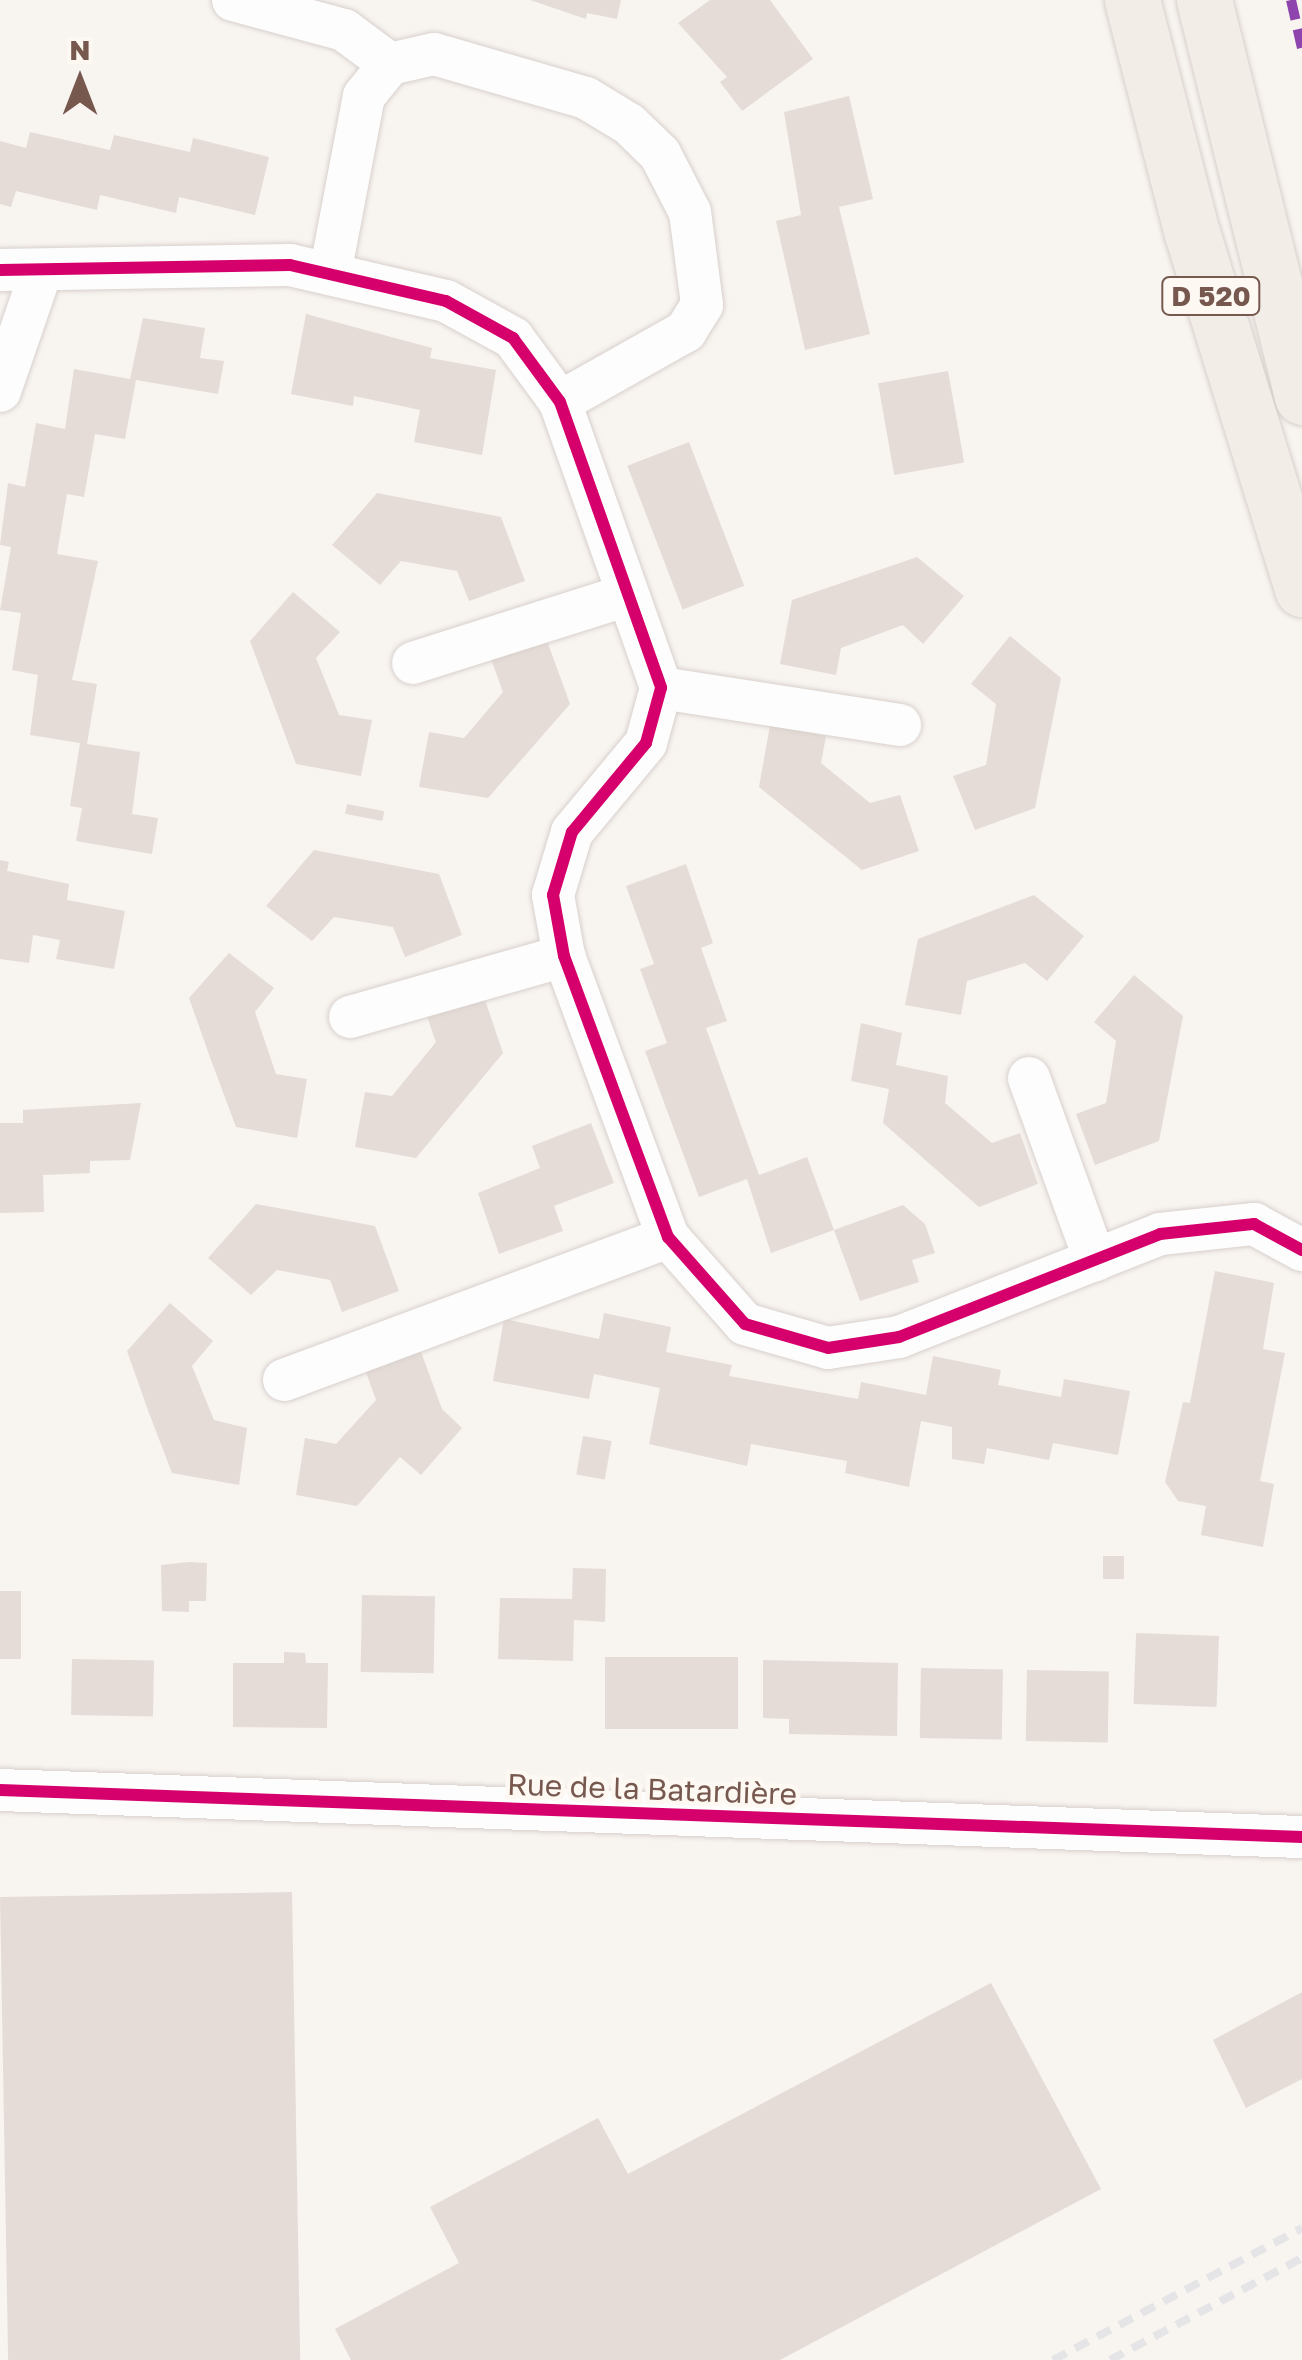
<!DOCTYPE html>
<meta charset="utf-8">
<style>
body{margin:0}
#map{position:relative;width:1302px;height:2360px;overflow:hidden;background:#f8f4f0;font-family:"Golos Text",sans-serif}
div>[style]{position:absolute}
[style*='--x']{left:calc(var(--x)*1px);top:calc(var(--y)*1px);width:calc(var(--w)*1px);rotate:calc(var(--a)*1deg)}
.building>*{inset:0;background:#e5dcd7;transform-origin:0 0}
.roads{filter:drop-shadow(0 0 2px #d8d0cc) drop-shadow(0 0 2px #d8d0cc)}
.minor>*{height:42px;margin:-21px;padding:0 21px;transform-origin:21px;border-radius:21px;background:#fefdfd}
.primary>*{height:55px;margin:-27.5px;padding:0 27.5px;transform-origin:27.5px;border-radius:27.5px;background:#f3ede8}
.rail>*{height:8px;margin-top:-4px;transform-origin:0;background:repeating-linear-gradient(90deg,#e5e4e7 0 15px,transparent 0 25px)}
.quiet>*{height:10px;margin-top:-5px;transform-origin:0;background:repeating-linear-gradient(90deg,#8e44ad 0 20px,transparent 0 30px)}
.cycleway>*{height:12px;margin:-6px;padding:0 6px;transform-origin:6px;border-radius:6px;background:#d6006c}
span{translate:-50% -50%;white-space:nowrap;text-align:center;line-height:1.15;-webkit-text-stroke:9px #fef8f3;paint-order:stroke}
.shield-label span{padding:2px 8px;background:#fef8f3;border:2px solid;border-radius:8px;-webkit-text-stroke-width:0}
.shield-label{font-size:28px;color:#77584f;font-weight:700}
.street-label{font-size:30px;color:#77584f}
.north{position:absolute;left:30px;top:30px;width:100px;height:100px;-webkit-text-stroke:8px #fef8f3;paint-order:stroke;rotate:0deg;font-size:28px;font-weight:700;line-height:40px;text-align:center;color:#77584f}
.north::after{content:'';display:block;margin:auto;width:35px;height:45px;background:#77584f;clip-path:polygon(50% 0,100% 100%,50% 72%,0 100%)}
</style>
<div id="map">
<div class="building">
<div style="clip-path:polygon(530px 0,621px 0,617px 19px,587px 13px,586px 19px)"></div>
<div style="clip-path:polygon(710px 0,770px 0,813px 59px,742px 111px,720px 82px,727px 77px,678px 23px)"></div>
<div style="clip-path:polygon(849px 96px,873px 199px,839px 207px,870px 334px,805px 350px,776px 221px,801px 215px,784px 112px)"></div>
<div style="clip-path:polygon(30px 132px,110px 150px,114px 135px,190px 152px,193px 138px,269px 157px,255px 215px,179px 197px,176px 213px,100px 195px,97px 210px,16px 191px,11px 207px,0 204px,0 141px,26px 148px)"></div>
<div style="clip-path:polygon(306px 314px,432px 348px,430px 358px,496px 370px,482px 455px,414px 442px,420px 410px,354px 396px,353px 406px,291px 394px)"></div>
<div style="clip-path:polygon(143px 318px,205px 328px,200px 358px,224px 361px,218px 394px,136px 380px,125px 439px,95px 434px,84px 497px,67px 494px,57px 554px,98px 561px,72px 680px,97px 684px,87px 744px,140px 752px,132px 814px,158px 818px,152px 854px,76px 841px,82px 808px,70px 806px,80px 743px,30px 735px,38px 675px,12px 670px,21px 613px,0 610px,11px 547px,0 545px,8px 483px,25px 487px,36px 423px,65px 429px,74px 369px,130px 379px)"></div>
<div style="left:948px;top:371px;width:93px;height:71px;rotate:80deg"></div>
<div style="left:689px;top:442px;width:154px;height:66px;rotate:69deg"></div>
<div style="clip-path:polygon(377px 493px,501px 517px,525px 581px,469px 601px,457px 571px,401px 561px,380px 585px,332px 545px)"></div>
<div style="clip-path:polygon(917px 557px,964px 596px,923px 644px,903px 625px,841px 648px,836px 675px,780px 664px,792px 600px)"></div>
<div style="clip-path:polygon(293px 592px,340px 632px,316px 658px,339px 715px,372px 720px,361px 776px,296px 764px,250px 641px)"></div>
<div style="clip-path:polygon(1010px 636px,1061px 678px,1035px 808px,975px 830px,953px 776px,986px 765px,996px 704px,971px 684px)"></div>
<div style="clip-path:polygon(546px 638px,570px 704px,488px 798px,419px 787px,429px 732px,464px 738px,503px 692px,491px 659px)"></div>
<div style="clip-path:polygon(770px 725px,826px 736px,821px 763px,870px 803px,900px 795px,919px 851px,862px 870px,759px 787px)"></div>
<div style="left:347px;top:804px;width:38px;height:10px;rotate:11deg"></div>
<div style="clip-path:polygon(314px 850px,439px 874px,462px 935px,405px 957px,393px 927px,334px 917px,312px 941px,266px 906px)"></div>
<div style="clip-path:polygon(0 860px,9px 862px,7px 871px,69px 884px,67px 900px,125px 911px,114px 969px,56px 959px,60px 940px,33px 935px,29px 963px,0 959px)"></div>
<div style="clip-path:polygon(686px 864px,713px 943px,701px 948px,727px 1021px,706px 1028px,759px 1175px,807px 1157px,834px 1230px,771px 1253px,747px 1179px,699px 1197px,645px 1051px,667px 1043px,640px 969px,654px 964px,626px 886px)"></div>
<div style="clip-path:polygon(1034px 895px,1084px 936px,1047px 981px,1025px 963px,967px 981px,961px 1015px,905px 1005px,918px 939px)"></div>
<div style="clip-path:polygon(229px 953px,274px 988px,255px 1012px,276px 1074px,307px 1079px,297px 1138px,236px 1127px,211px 1060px,189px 998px)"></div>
<div style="clip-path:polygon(1134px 975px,1183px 1016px,1159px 1141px,1095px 1165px,1076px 1114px,1106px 1103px,1116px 1041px,1094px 1022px)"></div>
<div style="clip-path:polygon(483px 994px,503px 1053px,416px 1158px,355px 1147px,365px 1092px,392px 1096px,436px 1042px,426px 1014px)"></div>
<div style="clip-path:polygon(861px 1023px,902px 1033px,896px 1065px,948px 1076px,945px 1103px,992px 1143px,1020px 1133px,1038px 1184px,979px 1207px,883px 1123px,889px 1089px,851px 1081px)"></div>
<div style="clip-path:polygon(141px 1103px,130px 1160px,90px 1161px,90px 1173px,43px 1175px,44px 1212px,0 1213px,0 1123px,23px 1123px,23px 1110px)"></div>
<div style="clip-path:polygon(591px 1123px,614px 1183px,554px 1206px,563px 1231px,499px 1254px,478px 1193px,540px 1168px,532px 1146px)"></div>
<div style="clip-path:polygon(256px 1204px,375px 1226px,399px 1291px,342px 1312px,330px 1280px,277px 1270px,251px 1295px,208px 1258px)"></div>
<div style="clip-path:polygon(903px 1205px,925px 1224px,935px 1253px,912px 1260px,919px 1282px,860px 1301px,834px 1230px)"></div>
<div style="clip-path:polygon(1215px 1271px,1274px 1283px,1263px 1349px,1285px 1353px,1260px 1481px,1274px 1484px,1263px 1547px,1201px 1535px,1206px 1506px,1178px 1501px,1165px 1482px,1183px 1402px,1190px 1403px)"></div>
<div style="clip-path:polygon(170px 1303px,213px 1341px,192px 1366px,214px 1420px,247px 1428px,239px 1485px,172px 1473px,149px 1413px,127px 1351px)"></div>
<div style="clip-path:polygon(604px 1313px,671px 1327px,666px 1352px,732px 1365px,729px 1376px,858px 1399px,861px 1382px,926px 1395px,933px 1356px,1001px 1370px,998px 1385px,1061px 1397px,1064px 1379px,1130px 1391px,1118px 1455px,1053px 1443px,1049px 1460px,987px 1448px,984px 1464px,952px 1459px,952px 1427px,921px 1421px,909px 1487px,845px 1473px,847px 1461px,751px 1444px,747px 1466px,649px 1444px,660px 1388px,594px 1374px,589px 1399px,493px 1381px,504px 1319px,599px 1339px)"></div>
<div style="clip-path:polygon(420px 1349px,442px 1409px,462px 1428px,421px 1475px,400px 1457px,357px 1506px,296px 1495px,305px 1438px,336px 1444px,376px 1400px,364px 1367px)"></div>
<div style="left:583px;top:1436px;width:29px;height:39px;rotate:10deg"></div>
<div style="left:1103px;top:1556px;width:21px;height:23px"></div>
<div style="clip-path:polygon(189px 1562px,207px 1563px,206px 1601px,189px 1601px,189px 1612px,162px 1611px,161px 1565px)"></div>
<div style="clip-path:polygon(573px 1568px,606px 1569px,605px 1622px,574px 1620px,573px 1661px,498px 1659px,500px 1598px,572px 1599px)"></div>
<div style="left:0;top:1591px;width:21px;height:68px"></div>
<div style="left:362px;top:1595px;width:73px;height:77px;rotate:1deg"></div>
<div style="left:1219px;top:1636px;width:71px;height:83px;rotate:92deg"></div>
<div style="clip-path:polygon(284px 1652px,305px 1653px,306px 1663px,328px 1663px,327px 1728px,233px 1727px,233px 1663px,284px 1663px)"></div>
<div style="left:605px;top:1657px;width:133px;height:72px"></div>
<div style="left:72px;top:1659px;width:82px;height:56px;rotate:1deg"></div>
<div style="clip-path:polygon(763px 1660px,898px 1663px,897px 1736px,789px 1734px,789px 1719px,763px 1718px)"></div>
<div style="left:921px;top:1668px;width:82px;height:70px;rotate:1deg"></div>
<div style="left:1027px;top:1670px;width:82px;height:71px;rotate:1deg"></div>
<div style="left:292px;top:1892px;width:468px;height:292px;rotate:89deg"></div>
<div style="clip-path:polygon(991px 1983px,1101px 2189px,780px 2360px,351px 2360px,335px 2329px,459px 2263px,430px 2207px,598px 2118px,628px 2174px)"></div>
<div style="clip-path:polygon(1302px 1992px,1302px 2079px,1246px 2108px,1213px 2040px)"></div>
</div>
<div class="roads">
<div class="minor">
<div style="--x:233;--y:0;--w:115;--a:15.1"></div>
<div style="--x:344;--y:30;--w:57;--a:36.5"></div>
<div style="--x:390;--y:64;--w:45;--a:-12.8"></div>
<div style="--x:434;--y:54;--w:158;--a:16.1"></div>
<div style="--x:586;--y:98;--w:50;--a:31.2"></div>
<div style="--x:629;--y:124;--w:43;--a:44.1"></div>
<div style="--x:660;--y:154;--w:65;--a:62.7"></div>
<div style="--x:690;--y:212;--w:94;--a:82.6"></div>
<div style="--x:702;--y:305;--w:31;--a:122"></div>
<div style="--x:686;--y:331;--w:145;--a:150.6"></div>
<div style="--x:0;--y:270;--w:290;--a:-1"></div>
<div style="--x:290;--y:265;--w:160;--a:13"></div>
<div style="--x:446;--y:301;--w:77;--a:28.9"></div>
<div style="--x:513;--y:338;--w:79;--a:53.7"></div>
<div style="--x:560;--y:402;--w:303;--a:70.5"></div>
<div style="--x:661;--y:688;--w:57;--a:105.3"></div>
<div style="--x:646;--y:743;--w:116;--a:129.7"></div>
<div style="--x:572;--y:832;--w:66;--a:106.8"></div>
<div style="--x:553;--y:895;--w:62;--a:79.8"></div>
<div style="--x:564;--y:956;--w:300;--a:69.7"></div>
<div style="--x:668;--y:1237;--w:116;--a:48.5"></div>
<div style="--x:745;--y:1324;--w:86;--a:16.1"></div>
<div style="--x:828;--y:1348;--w:72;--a:-8.8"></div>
<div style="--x:899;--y:1337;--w:281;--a:-21.5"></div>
<div style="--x:1160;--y:1234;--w:95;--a:-6.1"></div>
<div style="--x:1254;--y:1224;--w:55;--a:28.4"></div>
<div style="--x:330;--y:274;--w:181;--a:-79.2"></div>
<div style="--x:364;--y:96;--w:41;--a:-50.9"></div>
<div style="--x:0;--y:391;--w:126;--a:-71"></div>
<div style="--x:413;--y:663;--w:225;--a:-17.6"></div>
<div style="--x:661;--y:688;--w:242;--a:8.8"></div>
<div style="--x:350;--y:1017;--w:223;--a:-15.9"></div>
<div style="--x:1029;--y:1078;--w:194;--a:70.1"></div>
<div style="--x:284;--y:1380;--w:410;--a:-20.4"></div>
<div style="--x:0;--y:1790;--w:1303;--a:2.07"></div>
</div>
<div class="primary">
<div style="--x:1132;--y:0;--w:241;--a:75.6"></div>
<div style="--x:1192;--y:233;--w:373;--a:72.8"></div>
<div style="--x:1204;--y:0;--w:409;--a:76.1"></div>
</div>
</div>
<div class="rail">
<div style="--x:1053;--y:2360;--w:282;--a:-27.9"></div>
<div style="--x:1110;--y:2360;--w:217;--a:-28"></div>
</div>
<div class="quiet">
<div style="--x:1291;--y:0;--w:49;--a:77.1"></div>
</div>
<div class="cycleway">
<div style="--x:0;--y:270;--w:290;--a:-1"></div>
<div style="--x:290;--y:265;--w:160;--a:13"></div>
<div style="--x:446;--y:301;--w:77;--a:28.9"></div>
<div style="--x:513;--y:338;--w:79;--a:53.7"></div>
<div style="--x:560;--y:402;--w:303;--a:70.5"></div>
<div style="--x:661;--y:688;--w:57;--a:105.3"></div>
<div style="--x:646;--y:743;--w:116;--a:129.7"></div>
<div style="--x:572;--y:832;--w:66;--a:106.8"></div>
<div style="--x:553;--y:895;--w:62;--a:79.8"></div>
<div style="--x:564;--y:956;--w:300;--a:69.7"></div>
<div style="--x:668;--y:1237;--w:116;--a:48.5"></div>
<div style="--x:745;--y:1324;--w:86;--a:16.1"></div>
<div style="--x:828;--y:1348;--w:72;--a:-8.8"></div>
<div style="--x:899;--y:1337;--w:281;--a:-21.5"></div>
<div style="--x:1160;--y:1234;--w:95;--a:-6.1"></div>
<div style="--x:1254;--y:1224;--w:55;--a:28.4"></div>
<div style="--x:0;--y:1790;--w:1303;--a:2.07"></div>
</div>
<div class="shield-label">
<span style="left:1211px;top:296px">D 520</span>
</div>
<div class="street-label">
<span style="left:652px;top:1789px;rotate:2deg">Rue de la Batardière</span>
</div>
<div class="north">N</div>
</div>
